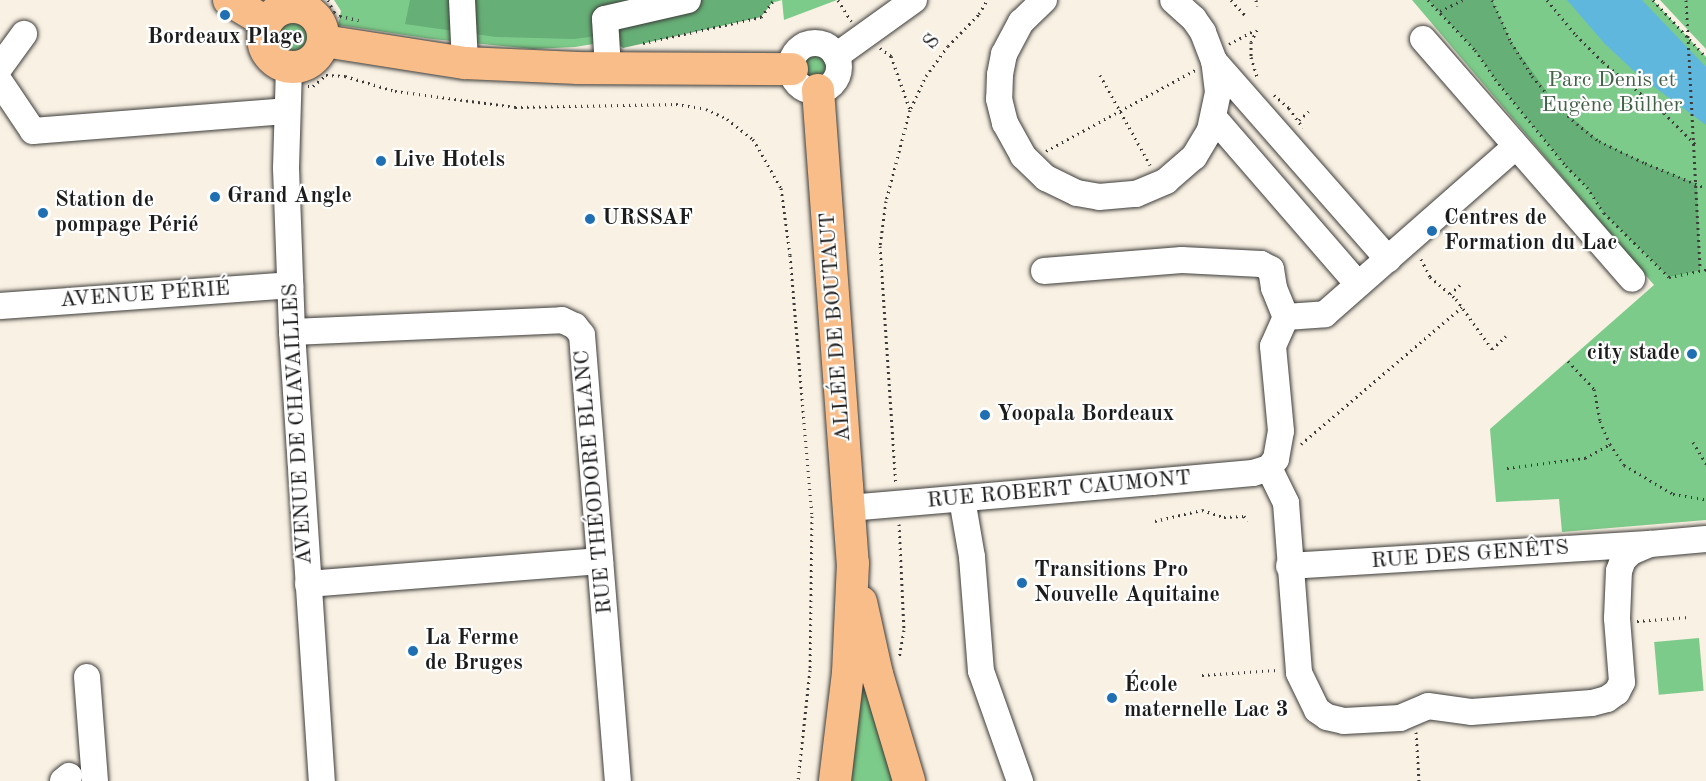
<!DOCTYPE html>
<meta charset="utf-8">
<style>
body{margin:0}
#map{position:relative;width:1706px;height:781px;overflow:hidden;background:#f9f1e3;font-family:"Old Standard TT",serif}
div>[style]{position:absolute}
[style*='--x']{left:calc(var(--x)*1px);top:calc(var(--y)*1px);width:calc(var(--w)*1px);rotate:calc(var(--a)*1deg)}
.green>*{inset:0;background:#7dcb8a;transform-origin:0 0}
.round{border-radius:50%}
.forest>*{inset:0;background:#66af76}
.water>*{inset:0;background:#60b7dd}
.path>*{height:3px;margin-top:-1.5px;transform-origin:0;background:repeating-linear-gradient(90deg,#3d3c3a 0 1.5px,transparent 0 6px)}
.roads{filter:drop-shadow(0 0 2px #3d3c3a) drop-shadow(0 0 2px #3d3c3a)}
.minor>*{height:26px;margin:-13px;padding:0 13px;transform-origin:13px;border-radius:13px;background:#fff}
.minor>.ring{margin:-13px;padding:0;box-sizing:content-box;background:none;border:26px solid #fff;border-radius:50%}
.major>*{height:32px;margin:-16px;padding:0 16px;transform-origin:16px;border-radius:16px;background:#f8bd89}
.major>.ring{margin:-16px;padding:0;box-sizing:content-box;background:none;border:32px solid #f8bd89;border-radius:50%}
.dots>*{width:16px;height:16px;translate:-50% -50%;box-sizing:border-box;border:3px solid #fff;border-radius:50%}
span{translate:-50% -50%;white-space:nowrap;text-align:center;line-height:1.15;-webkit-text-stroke:4.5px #fff;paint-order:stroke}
.poi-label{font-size:22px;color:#1c1c1c;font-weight:700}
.left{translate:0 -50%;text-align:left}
.right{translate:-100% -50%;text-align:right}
.street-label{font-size:22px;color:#1c1c1c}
.park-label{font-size:22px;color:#436248}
</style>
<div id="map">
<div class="green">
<div style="clip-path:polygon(334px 0,837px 0,784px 20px,782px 0,680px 30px,575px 47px,533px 49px,432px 39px,338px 25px,341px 11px)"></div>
<div style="clip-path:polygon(1412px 0,1653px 0,1706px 57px,1706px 520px,1562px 532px,1559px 499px,1496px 502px,1490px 429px,1654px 285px)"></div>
<div style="clip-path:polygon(1660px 0,1706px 0,1706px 49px,1688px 30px)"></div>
<div class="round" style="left:275px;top:17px;width:38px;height:38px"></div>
<div class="round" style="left:801px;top:51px;width:30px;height:30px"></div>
<div style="left:1699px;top:638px;width:53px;height:45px;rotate:85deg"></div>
<div style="clip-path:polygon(861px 674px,895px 781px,845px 781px)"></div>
</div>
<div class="forest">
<div style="clip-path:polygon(410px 0,774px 0,761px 17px,623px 48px,606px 35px,574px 39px,496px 37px,405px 24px)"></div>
<div style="clip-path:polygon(1428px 0,1492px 0,1511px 42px,1555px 103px,1599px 141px,1645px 163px,1697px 184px,1700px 270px,1669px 277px,1604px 213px,1587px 187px,1566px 166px,1495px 79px,1475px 50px)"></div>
</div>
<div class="water">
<div style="clip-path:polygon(1567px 0,1642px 0,1706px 67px,1706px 125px,1638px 75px,1604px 43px)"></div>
</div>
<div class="path">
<div style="--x:328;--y:0;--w:13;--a:63"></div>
<div style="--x:334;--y:12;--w:7;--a:34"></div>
<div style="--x:340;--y:16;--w:19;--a:12"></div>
<div style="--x:838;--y:0;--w:25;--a:58"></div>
<div style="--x:1231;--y:0;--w:21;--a:47"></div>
<div style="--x:1256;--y:0;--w:6;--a:81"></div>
<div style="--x:1428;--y:0;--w:69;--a:46.8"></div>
<div style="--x:1475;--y:50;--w:35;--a:55"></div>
<div style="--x:1495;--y:79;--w:112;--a:50.8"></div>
<div style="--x:1566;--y:166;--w:30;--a:45"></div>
<div style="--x:1587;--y:187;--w:31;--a:57"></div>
<div style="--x:1604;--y:213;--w:91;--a:44.6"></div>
<div style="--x:1669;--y:277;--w:38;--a:-11"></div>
<div style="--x:1492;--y:0;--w:46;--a:65.7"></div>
<div style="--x:1511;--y:42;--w:40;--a:58"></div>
<div style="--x:1532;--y:76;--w:35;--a:50"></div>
<div style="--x:1555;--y:103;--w:30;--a:44"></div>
<div style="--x:1577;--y:124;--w:28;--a:38"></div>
<div style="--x:1599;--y:141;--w:51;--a:25.6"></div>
<div style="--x:1645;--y:163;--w:66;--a:22.3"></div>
<div style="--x:1547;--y:0;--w:45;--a:50.4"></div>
<div style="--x:1576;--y:35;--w:38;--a:45"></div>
<div style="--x:1603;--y:62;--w:80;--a:39.9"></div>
<div style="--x:1664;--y:113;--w:44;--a:45"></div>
<div style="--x:1653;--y:0;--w:78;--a:47.1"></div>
<div style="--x:1686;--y:0;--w:270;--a:87"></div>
<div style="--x:1440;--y:11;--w:25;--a:-26"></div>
<div style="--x:1257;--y:30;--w:13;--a:117"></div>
<div style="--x:1251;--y:42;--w:15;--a:90"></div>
<div style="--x:1251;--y:57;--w:21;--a:73"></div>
<div style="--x:643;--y:43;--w:121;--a:-12.4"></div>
<div style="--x:761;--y:17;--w:21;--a:-53"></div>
<div style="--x:1229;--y:44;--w:30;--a:-28"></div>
<div style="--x:880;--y:48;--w:14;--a:36"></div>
<div style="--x:891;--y:56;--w:57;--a:70.6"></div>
<div style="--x:910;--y:110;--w:94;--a:104.8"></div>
<div style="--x:886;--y:201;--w:45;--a:97.6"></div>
<div style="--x:880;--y:246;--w:239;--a:86.2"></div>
<div style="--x:1100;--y:75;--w:103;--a:60.9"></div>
<div style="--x:308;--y:86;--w:5;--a:0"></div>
<div style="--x:313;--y:86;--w:17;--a:-40"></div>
<div style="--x:326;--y:75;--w:19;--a:3"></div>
<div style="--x:345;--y:76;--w:52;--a:16.7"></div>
<div style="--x:395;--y:91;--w:121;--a:7.6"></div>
<div style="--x:515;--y:107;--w:161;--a:-1.1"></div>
<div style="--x:676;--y:104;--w:30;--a:9"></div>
<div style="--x:706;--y:109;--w:23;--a:25"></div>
<div style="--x:727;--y:119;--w:33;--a:38"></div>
<div style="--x:753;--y:139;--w:56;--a:60.3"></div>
<div style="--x:781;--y:188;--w:68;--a:82.3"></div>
<div style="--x:790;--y:255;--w:262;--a:85.2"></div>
<div style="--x:812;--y:516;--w:154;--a:90.7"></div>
<div style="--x:810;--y:670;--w:112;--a:96.2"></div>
<div style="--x:1274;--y:95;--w:20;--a:41"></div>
<div style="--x:1289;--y:108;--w:24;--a:55"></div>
<div style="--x:911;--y:108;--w:35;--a:-65"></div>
<div style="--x:926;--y:76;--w:37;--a:-54"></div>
<div style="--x:948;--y:46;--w:45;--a:-45.9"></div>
<div style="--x:979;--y:14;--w:16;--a:-60"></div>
<div style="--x:1299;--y:120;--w:13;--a:-42"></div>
<div style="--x:1046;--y:151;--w:170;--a:-28.5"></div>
<div style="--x:1421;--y:259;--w:20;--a:63"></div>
<div style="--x:1430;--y:277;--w:34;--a:40"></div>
<div style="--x:1456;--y:299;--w:62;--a:54.2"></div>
<div style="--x:1492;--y:349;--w:19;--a:-43"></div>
<div style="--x:1450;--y:294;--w:15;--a:-42"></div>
<div style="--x:1568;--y:361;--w:38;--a:47"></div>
<div style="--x:1594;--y:389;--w:33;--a:79"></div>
<div style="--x:1600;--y:421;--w:25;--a:67"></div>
<div style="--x:1610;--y:444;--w:25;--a:56"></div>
<div style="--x:1624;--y:465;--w:57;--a:30.6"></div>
<div style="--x:1673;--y:494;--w:33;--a:9"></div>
<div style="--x:1693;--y:442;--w:26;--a:59"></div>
<div style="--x:1301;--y:444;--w:211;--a:-40.4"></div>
<div style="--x:1507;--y:468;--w:79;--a:-7.3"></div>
<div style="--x:1585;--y:458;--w:29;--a:-29"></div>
<div style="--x:1155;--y:521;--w:48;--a:-13.2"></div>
<div style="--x:1202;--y:510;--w:23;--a:18"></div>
<div style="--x:1224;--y:517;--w:20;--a:-3"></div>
<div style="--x:1244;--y:516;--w:6;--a:51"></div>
<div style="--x:899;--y:524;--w:106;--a:87.3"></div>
<div style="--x:904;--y:630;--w:28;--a:100"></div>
<div style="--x:1637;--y:621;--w:52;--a:-4.4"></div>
<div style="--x:1202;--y:675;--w:76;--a:-3.8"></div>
<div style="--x:1416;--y:732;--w:49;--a:86.5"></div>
</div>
<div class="roads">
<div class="minor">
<div style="--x:462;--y:0;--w:63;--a:87.3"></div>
<div style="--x:1044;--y:0;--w:32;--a:136"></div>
<div style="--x:1021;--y:22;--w:36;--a:118"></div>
<div style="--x:1004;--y:54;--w:21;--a:101"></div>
<div style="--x:1000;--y:75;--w:24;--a:92"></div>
<div style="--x:999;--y:99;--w:25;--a:76"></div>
<div style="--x:1005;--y:123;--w:38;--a:61"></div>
<div style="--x:1023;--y:156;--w:32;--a:44"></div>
<div style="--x:1046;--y:178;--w:34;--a:26"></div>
<div style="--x:1077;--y:193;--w:22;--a:10"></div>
<div style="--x:1099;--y:197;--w:37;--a:-5"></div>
<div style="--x:1136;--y:194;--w:33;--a:-23"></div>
<div style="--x:1166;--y:181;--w:37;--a:-41"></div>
<div style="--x:1194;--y:157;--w:31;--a:-59"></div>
<div style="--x:1210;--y:130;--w:39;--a:-78"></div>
<div style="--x:1218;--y:92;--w:31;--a:-97"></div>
<div style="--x:1214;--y:61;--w:31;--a:-111"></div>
<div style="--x:1203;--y:32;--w:16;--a:-125"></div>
<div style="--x:1194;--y:19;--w:28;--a:-138"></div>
<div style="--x:301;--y:7;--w:8;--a:-60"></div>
<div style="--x:1423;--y:39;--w:318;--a:48.9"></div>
<div class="ring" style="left:791px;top:43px;width:22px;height:22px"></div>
<div style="--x:836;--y:56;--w:96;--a:-35.7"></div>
<div style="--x:1214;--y:61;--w:264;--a:48.7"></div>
<div style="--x:0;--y:67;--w:41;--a:-54"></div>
<div style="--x:289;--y:67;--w:101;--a:91.7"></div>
<div style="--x:286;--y:168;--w:164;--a:87.9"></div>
<div style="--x:292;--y:332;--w:450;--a:86.2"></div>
<div style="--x:608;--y:68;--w:49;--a:-93.5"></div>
<div style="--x:605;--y:19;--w:85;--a:-12.9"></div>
<div style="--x:0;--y:82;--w:59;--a:56"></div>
<div style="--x:33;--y:131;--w:253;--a:-4.5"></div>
<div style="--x:1214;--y:118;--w:220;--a:49.1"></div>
<div style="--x:1044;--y:271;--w:138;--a:-4.6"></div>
<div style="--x:1182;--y:260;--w:79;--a:2.9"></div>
<div style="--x:1261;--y:264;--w:11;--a:27"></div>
<div style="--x:1271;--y:269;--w:19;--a:81"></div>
<div style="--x:1274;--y:288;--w:31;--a:68"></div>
<div style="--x:0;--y:306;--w:291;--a:-4.1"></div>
<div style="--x:1286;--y:317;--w:39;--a:-4"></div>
<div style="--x:1325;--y:314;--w:254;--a:-41.3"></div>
<div style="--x:292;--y:332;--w:270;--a:-2.5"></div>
<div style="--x:562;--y:320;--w:14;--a:25"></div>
<div style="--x:575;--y:326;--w:11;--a:52"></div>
<div style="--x:582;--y:335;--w:447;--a:85.4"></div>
<div style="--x:1269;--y:468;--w:39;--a:64"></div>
<div style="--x:1286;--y:503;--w:170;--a:85.6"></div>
<div style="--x:1299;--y:673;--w:41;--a:64.1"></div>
<div style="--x:1317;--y:710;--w:12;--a:35"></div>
<div style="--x:1327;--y:717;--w:17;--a:13"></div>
<div style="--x:1344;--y:721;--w:56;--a:-3.1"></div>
<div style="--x:1400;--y:718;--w:30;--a:-23"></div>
<div style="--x:1428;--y:706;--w:43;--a:7.9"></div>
<div style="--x:1471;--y:712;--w:121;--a:-4.3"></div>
<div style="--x:1592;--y:703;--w:16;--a:-15"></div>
<div style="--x:1607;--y:699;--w:12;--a:-35"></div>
<div style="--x:1617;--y:692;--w:11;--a:-63"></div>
<div style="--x:1622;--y:682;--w:64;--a:-94.5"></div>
<div style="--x:1617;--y:618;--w:47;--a:-87.6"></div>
<div style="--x:1619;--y:571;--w:12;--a:-70"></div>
<div style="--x:1623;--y:560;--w:11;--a:-45"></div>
<div style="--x:1631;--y:552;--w:21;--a:-23"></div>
<div style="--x:1650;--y:544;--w:56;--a:-5.1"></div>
<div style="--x:1269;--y:468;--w:11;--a:-52"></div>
<div style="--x:1276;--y:459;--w:28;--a:-80"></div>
<div style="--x:1281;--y:431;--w:85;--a:-95.4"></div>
<div style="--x:1273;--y:346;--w:32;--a:-66"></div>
<div style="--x:962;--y:499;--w:59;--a:80.2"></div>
<div style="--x:972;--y:557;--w:114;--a:85.5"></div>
<div style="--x:981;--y:671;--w:117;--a:70.5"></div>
<div style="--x:849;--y:508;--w:304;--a:-4.9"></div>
<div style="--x:1152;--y:482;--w:101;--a:-5.1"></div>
<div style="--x:1253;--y:473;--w:17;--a:-17"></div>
<div style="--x:1289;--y:566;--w:359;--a:-3.5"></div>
<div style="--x:308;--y:584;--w:293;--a:-4.5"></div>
<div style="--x:87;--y:677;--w:104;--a:85.6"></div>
<div style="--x:63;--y:781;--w:8;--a:-40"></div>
</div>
<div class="major">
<div style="--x:229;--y:0;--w:43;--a:30.7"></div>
<div class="ring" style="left:263px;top:7px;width:28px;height:28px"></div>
<div style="--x:324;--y:41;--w:143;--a:8.9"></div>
<div style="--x:465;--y:63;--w:113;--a:2.5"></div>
<div style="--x:578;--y:68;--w:214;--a:0.3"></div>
<div style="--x:818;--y:90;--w:474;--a:85.8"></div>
<div style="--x:853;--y:563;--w:110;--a:92.6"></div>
<div style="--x:848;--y:673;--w:109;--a:96.9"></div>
<div style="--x:861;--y:602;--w:74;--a:77.5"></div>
<div style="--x:877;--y:674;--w:112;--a:73.3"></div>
</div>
</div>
<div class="dots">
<div style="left:225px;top:15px;background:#1f6fb2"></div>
<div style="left:381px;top:161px;background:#1f6fb2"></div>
<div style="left:215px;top:197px;background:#1f6fb2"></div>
<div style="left:43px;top:213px;background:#1f6fb2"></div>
<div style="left:590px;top:219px;background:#1f6fb2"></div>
<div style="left:1432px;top:231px;background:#1f6fb2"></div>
<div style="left:1692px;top:354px;background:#1f6fb2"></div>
<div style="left:985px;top:415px;background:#1f6fb2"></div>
<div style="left:1022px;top:583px;background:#1f6fb2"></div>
<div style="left:413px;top:651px;background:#1f6fb2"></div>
<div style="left:1112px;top:698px;background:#1f6fb2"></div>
</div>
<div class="poi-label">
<span style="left:225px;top:38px">Bordeaux Plage</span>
<span class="left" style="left:393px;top:161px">Live Hotels</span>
<span class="left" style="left:227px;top:197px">Grand Angle</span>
<span class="left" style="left:55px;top:213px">Station de<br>pompage Périé</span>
<span class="left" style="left:1444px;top:231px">Centres de<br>Formation du Lac</span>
<span class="left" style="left:602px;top:219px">URSSAF</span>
<span class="right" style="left:1680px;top:354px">city stade</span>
<span class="left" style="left:997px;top:415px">Yoopala Bordeaux</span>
<span class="left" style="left:1034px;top:583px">Transitions Pro<br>Nouvelle Aquitaine</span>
<span class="left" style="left:425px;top:651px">La Ferme<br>de Bruges</span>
<span class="left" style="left:1124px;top:698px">École<br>maternelle Lac 3</span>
</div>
<div class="street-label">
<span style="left:932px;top:42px;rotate:-51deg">S</span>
<span style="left:145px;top:295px;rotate:-4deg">AVENUE PÉRIÉ</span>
<span style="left:836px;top:327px;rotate:-94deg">ALLÉE DE BOUTAUT</span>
<span style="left:298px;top:424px;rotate:-93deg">AVENUE DE CHAVAILLES</span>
<span style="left:594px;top:482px;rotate:-95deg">RUE THÉODORE BLANC</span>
<span style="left:1059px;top:490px;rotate:-5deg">RUE ROBERT CAUMONT</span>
<span style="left:1470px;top:555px;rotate:-4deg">RUE DES GENÊTS</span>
</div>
<div class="park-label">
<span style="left:1612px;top:93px">Parc Denis et<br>Eugène Bülher</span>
</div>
</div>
